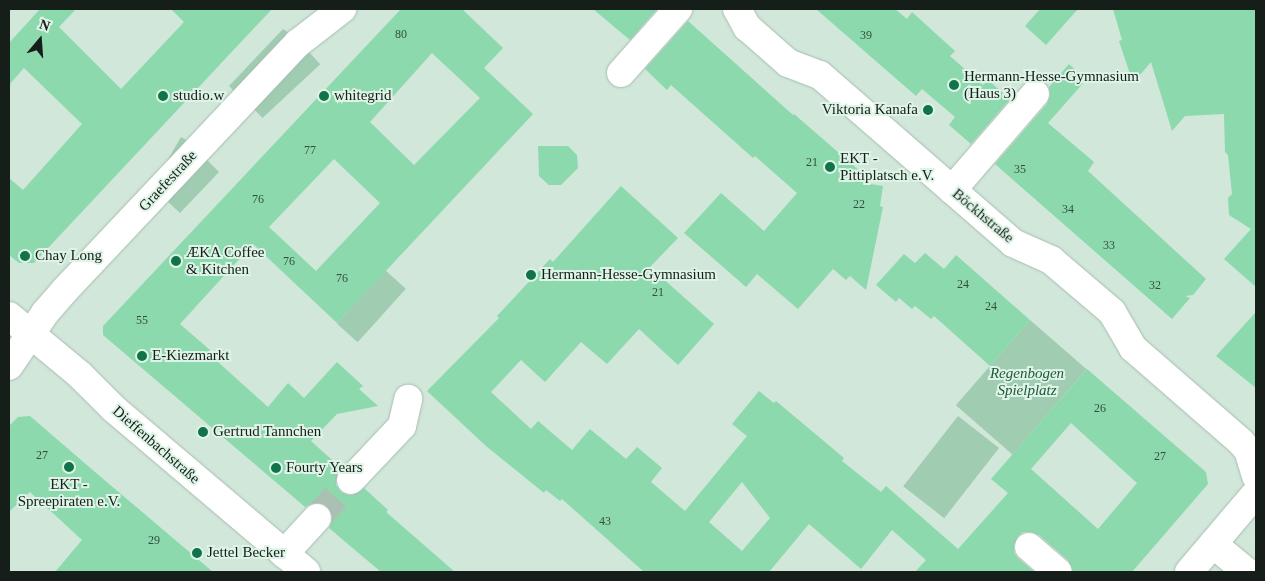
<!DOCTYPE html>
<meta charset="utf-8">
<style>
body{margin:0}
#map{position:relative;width:1265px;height:581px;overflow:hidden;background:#d0e7d9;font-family:"Times New Roman",serif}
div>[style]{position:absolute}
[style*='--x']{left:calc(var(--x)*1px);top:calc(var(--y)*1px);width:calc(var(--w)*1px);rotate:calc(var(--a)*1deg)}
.green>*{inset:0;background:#a0ccb2;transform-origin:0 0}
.building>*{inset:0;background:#8cd9ae}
.minor-tunnel>*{height:28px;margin-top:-14px;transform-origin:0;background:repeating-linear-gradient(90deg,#abbfb3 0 28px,transparent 0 42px)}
.roads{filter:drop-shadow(0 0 1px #a7bdb0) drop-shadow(0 0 1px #a7bdb0)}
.minor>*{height:28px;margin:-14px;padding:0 14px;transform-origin:14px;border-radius:14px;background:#fff}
.dots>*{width:14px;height:14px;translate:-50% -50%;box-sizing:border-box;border:2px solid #ddf4e6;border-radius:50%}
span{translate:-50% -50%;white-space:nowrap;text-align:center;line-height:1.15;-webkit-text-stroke:4px #ddf4e6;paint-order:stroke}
.number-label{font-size:12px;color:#344d3e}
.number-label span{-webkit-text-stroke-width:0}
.poi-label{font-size:15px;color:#161e19}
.left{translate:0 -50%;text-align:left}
.right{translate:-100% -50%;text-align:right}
.street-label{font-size:15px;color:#161e19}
.park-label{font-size:15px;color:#1f583c;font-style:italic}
.frame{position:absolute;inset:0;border:10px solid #161e19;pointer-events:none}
.north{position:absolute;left:15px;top:15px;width:50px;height:50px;-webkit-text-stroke:4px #ddf4e6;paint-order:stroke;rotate:18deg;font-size:14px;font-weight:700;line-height:20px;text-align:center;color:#161e19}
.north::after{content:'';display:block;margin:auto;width:18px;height:22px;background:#161e19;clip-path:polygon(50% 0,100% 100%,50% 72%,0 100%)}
</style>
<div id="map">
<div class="green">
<div style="clip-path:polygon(283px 29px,289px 33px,235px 92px,229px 86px)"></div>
<div style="left:308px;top:51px;width:18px;height:79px;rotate:47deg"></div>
<div style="left:181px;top:137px;width:8px;height:57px;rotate:30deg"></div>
<div style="clip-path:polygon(208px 157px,207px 160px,219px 172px,180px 213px,166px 200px)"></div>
<div style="left:385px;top:270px;width:28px;height:72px;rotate:42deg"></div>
<div style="left:1030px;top:320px;width:75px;height:113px;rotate:41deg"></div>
<div style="left:958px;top:416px;width:52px;height:89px;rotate:38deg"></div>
</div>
<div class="building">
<div style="clip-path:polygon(40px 9px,76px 9px,59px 27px,121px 89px,184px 22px,171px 9px,272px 9px,34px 263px,19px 263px,9px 255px,9px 178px,23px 190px,82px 124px,24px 68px,9px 85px,9px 43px)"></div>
<div style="clip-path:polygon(evenodd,401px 9px,462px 9px,503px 48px,484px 68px,533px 114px,337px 323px,253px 244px,180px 324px,210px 350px,208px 353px,268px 407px,288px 383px,304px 398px,337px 362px,363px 386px,359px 389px,378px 406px,337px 414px,311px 441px,341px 468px,336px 477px,336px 485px,341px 492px,348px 495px,355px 495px,364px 488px,388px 510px,386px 512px,455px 572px,381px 572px,329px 528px,332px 521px,332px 514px,327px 506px,320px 503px,313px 503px,305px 507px,103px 335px,103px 326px,401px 9px,432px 53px,480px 98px,414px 165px,370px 122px,432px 53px,401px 9px,334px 159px,380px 203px,316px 271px,269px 227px,334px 159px)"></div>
<div style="clip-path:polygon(593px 9px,657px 9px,630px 40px)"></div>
<div style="clip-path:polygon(816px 9px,895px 9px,907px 19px,912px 12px,955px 51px,950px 56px,983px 85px,988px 80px,1010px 99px,971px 144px,949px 125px,955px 117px,922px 89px,916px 96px)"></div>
<div style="clip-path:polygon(1040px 9px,1078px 9px,1046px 45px,1025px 26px)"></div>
<div style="clip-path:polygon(1113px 9px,1256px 9px,1256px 287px,1224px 259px,1251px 229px,1229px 215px,1228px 198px,1232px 194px,1228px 155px,1225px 152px,1224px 114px,1185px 116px,1172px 131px,1151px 62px,1133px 83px,1119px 41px,1122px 40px)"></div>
<div style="clip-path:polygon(688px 21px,793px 115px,794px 114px,861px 172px,868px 172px,870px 184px,883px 186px,880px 206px,883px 207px,866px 290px,850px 276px,846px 280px,833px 269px,798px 309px,757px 274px,746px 287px,684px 233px,721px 193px,764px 231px,797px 193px,755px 156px,753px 158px,671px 85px,667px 90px,645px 69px)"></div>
<div style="clip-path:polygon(1069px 64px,1086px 80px,1048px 123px,1094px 162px,1088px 171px,1206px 279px,1193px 295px,1185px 296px,1190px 298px,1172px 319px,995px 164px,1047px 104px,1050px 96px,1049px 87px)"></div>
<div style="clip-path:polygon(538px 146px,568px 146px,577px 155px,578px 168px,561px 185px,549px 185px,539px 176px)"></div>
<div style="clip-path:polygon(evenodd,621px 186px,678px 238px,650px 267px,714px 324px,678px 365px,639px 329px,607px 364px,581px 342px,545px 382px,521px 360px,491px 392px,531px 429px,538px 421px,572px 450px,590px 429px,626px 459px,637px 447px,662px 468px,651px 482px,685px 511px,747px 436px,732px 424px,759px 391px,774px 403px,776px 401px,844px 458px,842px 461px,881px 492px,886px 486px,958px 549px,1008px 493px,991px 479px,1087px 369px,1206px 472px,1208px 484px,1132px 572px,1073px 572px,1068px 560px,1039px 535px,1031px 532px,1023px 532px,1018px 536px,1014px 545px,1014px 553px,1018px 558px,1034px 572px,915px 572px,926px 560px,892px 530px,861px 569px,809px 524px,769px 572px,644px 572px,562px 499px,560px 501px,546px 490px,544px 493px,486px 446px,427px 391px,499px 318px,497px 316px,550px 259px,553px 262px,621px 186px,1071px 423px,1137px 483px,1098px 529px,1031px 469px,1071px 423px,621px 186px,742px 482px,770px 518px,742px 551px,709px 522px,742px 482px)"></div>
<div style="clip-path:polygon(925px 253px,944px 269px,956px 255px,1030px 320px,990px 366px,934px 316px,931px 319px,915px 306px,912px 309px,899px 298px,896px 302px,876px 285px,904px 254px,915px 263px)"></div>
<div style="clip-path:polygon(1256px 312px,1256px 388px,1216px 356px)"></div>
<div style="clip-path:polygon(30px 416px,95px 472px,213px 572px,55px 572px,82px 540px,30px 492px,9px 512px,9px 426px,18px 417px)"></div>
</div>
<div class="minor-tunnel">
<div style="--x:317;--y:518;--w:51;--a:-48.2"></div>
</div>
<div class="roads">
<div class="minor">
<div style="--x:737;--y:9;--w:21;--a:61"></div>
<div style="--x:747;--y:27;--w:55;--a:41.3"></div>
<div style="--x:788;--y:63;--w:34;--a:21"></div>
<div style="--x:820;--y:75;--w:256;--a:41"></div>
<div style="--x:1013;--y:243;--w:42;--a:24.1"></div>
<div style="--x:1051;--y:260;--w:80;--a:40.4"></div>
<div style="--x:1112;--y:312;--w:42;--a:59.7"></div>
<div style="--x:1133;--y:348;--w:143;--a:41"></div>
<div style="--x:1241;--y:442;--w:11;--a:49"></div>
<div style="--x:1248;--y:450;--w:27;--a:73"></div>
<div style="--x:621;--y:73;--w:86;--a:-48.3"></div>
<div style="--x:952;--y:190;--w:127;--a:-49.2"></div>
<div style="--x:9;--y:316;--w:92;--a:39.7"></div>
<div style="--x:80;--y:375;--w:48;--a:45"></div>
<div style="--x:114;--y:409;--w:252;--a:40.3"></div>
<div style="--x:9;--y:366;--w:64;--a:-55.8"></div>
<div style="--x:45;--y:313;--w:32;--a:-49"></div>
<div style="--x:66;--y:289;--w:338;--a:-46.7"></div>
<div style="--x:298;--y:43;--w:56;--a:-37.7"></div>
<div style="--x:351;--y:480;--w:74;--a:-46.6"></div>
<div style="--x:402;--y:426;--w:28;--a:-77"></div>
<div style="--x:1213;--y:544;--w:44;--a:39.5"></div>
<div style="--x:1029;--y:547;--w:38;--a:41"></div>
<div style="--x:284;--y:554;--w:49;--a:-47.5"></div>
<div style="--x:1189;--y:572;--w:104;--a:-49.7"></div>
</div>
</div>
<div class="dots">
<div style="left:954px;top:85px;background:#10734a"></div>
<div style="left:163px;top:96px;background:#10734a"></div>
<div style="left:324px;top:96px;background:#10734a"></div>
<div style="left:928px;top:110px;background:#10734a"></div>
<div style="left:830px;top:167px;background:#10734a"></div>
<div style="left:25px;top:256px;background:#10734a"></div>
<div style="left:176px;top:261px;background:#10734a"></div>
<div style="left:531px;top:275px;background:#10734a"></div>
<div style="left:142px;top:356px;background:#10734a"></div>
<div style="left:203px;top:432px;background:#10734a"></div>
<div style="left:69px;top:467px;background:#10734a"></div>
<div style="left:276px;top:468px;background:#10734a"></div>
<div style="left:197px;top:553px;background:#10734a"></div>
</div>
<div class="number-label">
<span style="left:401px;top:35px">80</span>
<span style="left:866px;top:36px">39</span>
<span style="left:310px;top:151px">77</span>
<span style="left:812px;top:163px">21</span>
<span style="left:1020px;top:170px">35</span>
<span style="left:258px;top:200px">76</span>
<span style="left:859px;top:205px">22</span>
<span style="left:1068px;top:210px">34</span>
<span style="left:1109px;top:246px">33</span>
<span style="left:289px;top:262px">76</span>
<span style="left:342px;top:279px">76</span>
<span style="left:963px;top:285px">24</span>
<span style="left:1155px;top:286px">32</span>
<span style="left:658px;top:293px">21</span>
<span style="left:991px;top:307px">24</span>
<span style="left:142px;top:321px">55</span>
<span style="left:1100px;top:409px">26</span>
<span style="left:42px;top:456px">27</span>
<span style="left:1160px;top:457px">27</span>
<span style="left:605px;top:522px">43</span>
<span style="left:154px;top:541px">29</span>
</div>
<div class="poi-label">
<span class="left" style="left:964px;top:85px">Hermann-Hesse-Gymnasium<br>(Haus 3)</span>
<span class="left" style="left:173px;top:96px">studio.w</span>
<span class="left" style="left:334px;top:96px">whitegrid</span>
<span class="right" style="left:918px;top:110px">Viktoria Kanafa</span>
<span class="left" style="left:840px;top:167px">EKT -<br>Pittiplatsch e.V.</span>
<span class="left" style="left:186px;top:261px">ÆKA Coffee<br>&amp; Kitchen</span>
<span class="left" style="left:35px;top:256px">Chay Long</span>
<span class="left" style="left:541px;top:275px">Hermann-Hesse-Gymnasium</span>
<span class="left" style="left:152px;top:356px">E-Kiezmarkt</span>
<span class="left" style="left:213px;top:432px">Gertrud Tannchen</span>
<span class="left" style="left:286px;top:468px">Fourty Years</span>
<span style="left:69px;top:493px">EKT -<br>Spreepiraten e.V.</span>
<span class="left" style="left:207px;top:553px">Jettel Becker</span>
</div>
<div class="street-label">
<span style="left:168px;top:181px;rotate:-47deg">Graefestraße</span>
<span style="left:983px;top:216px;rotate:40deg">Böckhstraße</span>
<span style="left:156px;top:445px;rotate:41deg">Dieffenbachstraße</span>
</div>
<div class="park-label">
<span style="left:1027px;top:382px">Regenbogen<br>Spielplatz</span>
</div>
<div class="frame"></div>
<div class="north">N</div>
</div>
